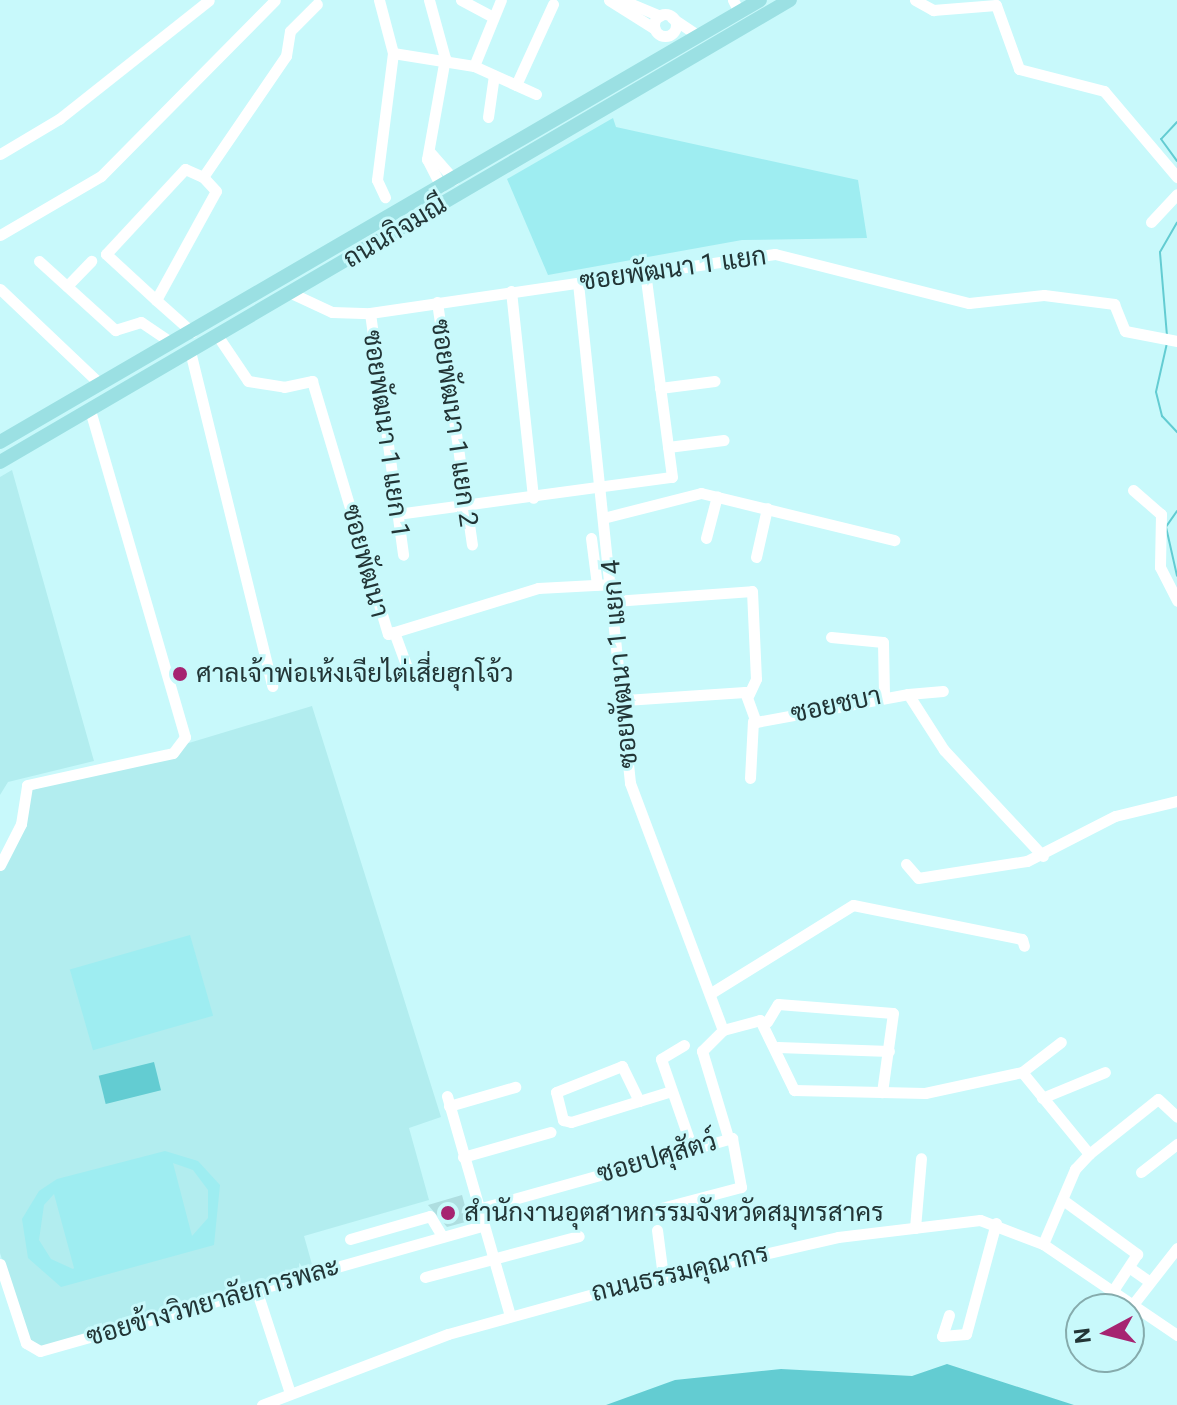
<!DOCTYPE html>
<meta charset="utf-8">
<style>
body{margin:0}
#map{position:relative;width:1177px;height:1405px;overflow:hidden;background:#c8f9fb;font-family:Roboto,Sarabun,sans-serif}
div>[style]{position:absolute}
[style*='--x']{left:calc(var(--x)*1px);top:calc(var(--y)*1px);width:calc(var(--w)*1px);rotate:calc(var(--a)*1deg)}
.built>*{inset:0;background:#b2edef}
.green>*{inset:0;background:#9eedf1;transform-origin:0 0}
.water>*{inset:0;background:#63ccd2;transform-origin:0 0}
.stream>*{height:2px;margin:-1px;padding:0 1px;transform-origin:1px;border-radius:1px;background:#63ccd2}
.building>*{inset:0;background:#aedee0}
.minor>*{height:11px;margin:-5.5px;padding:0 5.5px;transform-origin:5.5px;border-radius:5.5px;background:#fff}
.minor>.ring{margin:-5.5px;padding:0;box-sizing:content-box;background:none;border:11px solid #fff;border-radius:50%}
.major>*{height:14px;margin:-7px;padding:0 7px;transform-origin:7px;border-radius:7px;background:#9be0e3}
.dots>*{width:22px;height:22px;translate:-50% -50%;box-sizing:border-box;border:4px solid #c8f9fb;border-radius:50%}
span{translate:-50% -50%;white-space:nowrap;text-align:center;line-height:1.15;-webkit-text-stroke:6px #c8f9fb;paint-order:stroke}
.street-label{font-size:26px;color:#223536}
.poi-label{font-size:26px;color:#223536}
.left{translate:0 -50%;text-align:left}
.north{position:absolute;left:1065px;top:1293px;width:80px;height:80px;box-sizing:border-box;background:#c8f9fb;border:2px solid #86abac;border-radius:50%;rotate:263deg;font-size:22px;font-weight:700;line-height:32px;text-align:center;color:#223536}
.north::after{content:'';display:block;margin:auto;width:28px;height:36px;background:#a62471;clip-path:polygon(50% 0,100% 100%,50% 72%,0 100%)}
</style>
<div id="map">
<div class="built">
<div style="clip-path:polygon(12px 470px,94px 761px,8px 782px,0 795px,0 477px)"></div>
<div style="clip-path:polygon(312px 706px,441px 1117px,409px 1128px,429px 1200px,304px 1236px,313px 1268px,36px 1348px,28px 1343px,0 1253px,0 871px,28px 815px,26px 792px)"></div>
</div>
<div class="green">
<div style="clip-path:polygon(613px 118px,616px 127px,858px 180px,867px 238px,742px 240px,548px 275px,507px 179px)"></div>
<div style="left:190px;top:935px;width:84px;height:125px;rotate:74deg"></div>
<div style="clip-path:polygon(evenodd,165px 1151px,198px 1161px,220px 1185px,214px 1245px,61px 1287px,28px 1258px,22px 1219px,39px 1191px,57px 1179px,165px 1151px,173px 1163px,193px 1170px,208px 1190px,208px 1218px,192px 1236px,173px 1163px,165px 1151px,54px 1194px,74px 1268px,73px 1269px,51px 1259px,39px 1240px,44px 1205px,54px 1194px)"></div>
</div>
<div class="water">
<div style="left:154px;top:1062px;width:29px;height:57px;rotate:76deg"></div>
<div style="clip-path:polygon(947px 1364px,1074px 1405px,606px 1405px,675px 1380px,781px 1369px,912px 1376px)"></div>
</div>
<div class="stream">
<div style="--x:1177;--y:122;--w:23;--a:133"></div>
<div style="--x:1161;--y:139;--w:27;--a:54"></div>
<div style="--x:1167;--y:336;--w:84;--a:-94.8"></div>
<div style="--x:1160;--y:252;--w:34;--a:-60"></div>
<div style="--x:1167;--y:343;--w:50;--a:102.7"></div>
<div style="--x:1156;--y:392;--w:25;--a:76"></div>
<div style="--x:1162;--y:416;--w:22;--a:47"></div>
<div style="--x:1177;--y:511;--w:19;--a:125"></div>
<div style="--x:1166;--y:527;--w:50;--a:77.3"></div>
</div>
<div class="building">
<div style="clip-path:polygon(462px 1195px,469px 1221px,447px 1227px,428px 1205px)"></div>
</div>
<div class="minor">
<div style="--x:379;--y:0;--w:55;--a:75.2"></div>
<div style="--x:393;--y:53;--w:128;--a:97.2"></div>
<div style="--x:377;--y:180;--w:19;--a:65"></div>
<div style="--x:429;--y:0;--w:60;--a:74.6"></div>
<div style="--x:445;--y:58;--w:103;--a:100.1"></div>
<div style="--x:427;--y:159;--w:31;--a:63"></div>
<div style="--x:461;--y:0;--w:36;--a:28"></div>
<div style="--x:609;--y:0;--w:54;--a:32.2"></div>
<div style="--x:622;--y:0;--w:41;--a:22.8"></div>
<div style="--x:733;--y:0;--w:13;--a:63"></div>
<div style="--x:915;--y:0;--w:21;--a:29"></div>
<div style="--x:933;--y:10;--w:63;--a:-4.5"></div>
<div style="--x:996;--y:5;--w:68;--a:70.2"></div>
<div style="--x:1019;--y:69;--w:88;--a:14.5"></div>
<div style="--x:1104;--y:91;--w:113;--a:49.7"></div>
<div class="ring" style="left:654px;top:14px;width:11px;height:11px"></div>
<div style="--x:672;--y:18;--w:32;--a:34"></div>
<div style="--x:393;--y:53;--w:82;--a:9.1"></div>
<div style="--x:474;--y:66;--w:68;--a:24.3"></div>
<div style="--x:474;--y:66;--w:71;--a:-67.8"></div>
<div style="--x:516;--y:85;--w:89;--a:-65.4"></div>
<div style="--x:488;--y:117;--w:42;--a:-81.9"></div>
<div style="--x:429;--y:151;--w:38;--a:49"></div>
<div style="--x:0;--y:154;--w:69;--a:-30.7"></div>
<div style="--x:59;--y:119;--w:191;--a:-38.4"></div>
<div style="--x:1151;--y:222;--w:38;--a:-47"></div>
<div style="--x:0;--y:235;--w:117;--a:-30.3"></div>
<div style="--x:101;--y:176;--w:247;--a:-45.3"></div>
<div style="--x:39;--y:261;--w:103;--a:42.2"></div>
<div style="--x:115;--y:330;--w:27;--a:-17"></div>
<div style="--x:141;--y:322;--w:37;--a:34"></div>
<div style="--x:578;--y:283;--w:503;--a:84.06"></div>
<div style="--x:630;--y:783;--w:264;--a:69.4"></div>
<div style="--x:67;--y:286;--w:35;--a:-46"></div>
<div style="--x:0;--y:289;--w:138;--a:43.5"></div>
<div style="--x:511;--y:291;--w:208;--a:83.9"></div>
<div style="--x:291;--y:293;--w:45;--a:24.9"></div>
<div style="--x:332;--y:312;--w:38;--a:2"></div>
<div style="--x:370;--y:313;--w:409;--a:-8.3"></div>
<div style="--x:775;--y:254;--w:200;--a:14.2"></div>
<div style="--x:969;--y:303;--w:75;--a:-6.1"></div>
<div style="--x:1044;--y:295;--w:71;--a:7.3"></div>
<div style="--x:1114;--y:304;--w:29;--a:68"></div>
<div style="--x:1125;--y:331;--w:53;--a:10.9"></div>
<div style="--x:156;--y:300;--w:68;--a:-137.4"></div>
<div style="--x:106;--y:254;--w:116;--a:-47.1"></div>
<div style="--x:185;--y:169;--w:20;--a:24"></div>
<div style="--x:437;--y:302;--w:245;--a:81.8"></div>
<div style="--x:370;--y:313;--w:244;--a:82.2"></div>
<div style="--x:192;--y:332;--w:48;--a:-138.4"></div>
<div style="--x:156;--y:300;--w:124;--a:-61.2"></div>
<div style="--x:216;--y:191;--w:19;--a:-133"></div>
<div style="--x:203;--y:177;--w:147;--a:-55.6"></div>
<div style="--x:286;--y:56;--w:25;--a:-81"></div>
<div style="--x:290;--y:31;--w:38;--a:-45"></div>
<div style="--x:217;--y:335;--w:55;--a:56"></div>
<div style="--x:248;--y:381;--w:36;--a:9"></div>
<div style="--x:284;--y:387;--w:29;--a:-12"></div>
<div style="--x:312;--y:381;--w:264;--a:73.3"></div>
<div style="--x:388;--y:634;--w:157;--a:-17"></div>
<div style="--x:538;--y:588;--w:75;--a:-3.1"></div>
<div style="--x:190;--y:351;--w:345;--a:76.2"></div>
<div style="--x:660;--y:388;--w:55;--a:-7.3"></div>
<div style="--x:668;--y:447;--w:56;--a:-7.1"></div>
<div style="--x:1133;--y:490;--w:37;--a:41"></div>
<div style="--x:1161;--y:514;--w:53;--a:91.1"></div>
<div style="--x:1160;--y:567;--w:38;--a:63"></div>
<div style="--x:397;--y:514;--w:277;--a:-7.7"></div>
<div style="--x:672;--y:477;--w:207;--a:-97.5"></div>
<div style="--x:607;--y:517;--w:97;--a:-14.3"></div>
<div style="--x:701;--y:493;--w:199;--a:13.7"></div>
<div style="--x:591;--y:538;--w:47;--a:82.7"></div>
<div style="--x:706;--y:538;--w:43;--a:-75.3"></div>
<div style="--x:756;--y:557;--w:50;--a:-77.3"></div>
<div style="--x:614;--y:601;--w:138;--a:-4.1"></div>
<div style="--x:752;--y:591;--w:88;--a:87.4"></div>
<div style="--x:756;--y:679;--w:17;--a:115"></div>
<div style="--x:394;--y:632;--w:40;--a:69.8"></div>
<div style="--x:831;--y:637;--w:52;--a:5.5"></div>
<div style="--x:883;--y:642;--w:54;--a:88.9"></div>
<div style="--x:908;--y:694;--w:35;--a:-5"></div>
<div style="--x:625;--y:700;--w:120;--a:-3.8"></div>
<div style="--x:745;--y:692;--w:32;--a:70"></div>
<div style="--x:756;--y:722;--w:155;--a:-10.4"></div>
<div style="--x:908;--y:694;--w:67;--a:57.3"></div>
<div style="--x:944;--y:750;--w:145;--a:47"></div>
<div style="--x:750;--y:778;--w:57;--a:-87"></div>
<div style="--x:906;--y:864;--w:18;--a:49"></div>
<div style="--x:918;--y:878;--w:110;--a:-8.9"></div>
<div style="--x:1027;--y:861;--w:99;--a:-27.1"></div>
<div style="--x:1115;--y:816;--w:64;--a:-13.6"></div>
<div style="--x:0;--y:865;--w:46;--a:-62.9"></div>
<div style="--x:21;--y:824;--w:39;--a:-81"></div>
<div style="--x:27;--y:785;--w:149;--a:-12.4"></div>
<div style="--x:173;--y:753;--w:20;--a:-53"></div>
<div style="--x:185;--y:737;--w:341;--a:-106.2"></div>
<div style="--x:711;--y:993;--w:167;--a:-31.8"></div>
<div style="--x:853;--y:905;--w:172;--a:11.4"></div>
<div style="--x:1022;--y:939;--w:7;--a:74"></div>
<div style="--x:767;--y:1022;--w:21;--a:-59"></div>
<div style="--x:778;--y:1004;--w:115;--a:4.5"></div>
<div style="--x:893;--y:1013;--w:80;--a:97.9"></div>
<div style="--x:684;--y:1045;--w:27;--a:149"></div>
<div style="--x:661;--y:1059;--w:94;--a:70.8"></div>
<div style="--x:778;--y:1047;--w:111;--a:2.1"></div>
<div style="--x:1022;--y:1072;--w:49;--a:-37.6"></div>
<div style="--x:447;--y:1096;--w:229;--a:74"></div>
<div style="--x:1042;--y:1098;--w:68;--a:-22.4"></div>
<div style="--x:639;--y:1101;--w:39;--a:-116"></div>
<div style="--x:622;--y:1066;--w:71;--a:158.5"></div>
<div style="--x:556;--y:1092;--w:29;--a:76"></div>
<div style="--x:563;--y:1120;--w:8;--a:14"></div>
<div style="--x:571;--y:1122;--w:71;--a:-17.2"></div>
<div style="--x:639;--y:1101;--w:34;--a:-17"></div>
<div style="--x:449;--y:1106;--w:69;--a:-16.1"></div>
<div style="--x:728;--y:1137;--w:90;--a:-106.8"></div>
<div style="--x:702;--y:1051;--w:30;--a:-45"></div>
<div style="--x:723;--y:1030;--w:38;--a:-15"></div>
<div style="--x:760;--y:1020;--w:78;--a:64.1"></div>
<div style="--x:794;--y:1090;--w:131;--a:1.3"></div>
<div style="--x:925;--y:1093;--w:99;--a:-12.2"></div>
<div style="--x:1022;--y:1072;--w:106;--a:50.7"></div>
<div style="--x:463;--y:1157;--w:91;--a:-15.9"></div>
<div style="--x:1141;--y:1172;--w:46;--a:-37.9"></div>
<div style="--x:1063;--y:1200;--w:92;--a:36.1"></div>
<div style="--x:1137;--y:1254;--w:42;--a:123.3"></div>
<div style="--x:478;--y:1209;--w:264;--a:-15.6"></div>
<div style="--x:732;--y:1138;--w:50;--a:79.6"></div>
<div style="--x:741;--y:1187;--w:106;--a:165.2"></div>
<div style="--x:915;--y:1228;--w:70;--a:-85.1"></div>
<div style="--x:657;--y:1230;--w:46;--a:82.6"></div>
<div style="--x:350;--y:1239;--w:83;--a:-16"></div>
<div style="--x:430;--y:1216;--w:23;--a:59"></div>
<div style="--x:1043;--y:1244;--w:82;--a:-66.9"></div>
<div style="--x:1075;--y:1169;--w:21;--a:-47"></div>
<div style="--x:1089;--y:1154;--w:88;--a:-38.6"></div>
<div style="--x:1158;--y:1099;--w:26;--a:43"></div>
<div style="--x:0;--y:1264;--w:83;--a:71.8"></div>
<div style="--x:26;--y:1343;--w:16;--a:30"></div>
<div style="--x:40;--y:1351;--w:460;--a:-15.8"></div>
<div style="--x:1130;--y:1268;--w:24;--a:35"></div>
<div style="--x:425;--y:1277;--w:159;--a:-14.9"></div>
<div style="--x:256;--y:1289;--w:109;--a:71.9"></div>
<div style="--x:1134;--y:1303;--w:70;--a:-52"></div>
<div style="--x:949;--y:1315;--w:22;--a:108"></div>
<div style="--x:942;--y:1336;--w:24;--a:-5"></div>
<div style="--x:966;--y:1334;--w:115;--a:-74.9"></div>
<div style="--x:262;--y:1405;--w:199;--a:-20.9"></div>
<div style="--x:448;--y:1334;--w:158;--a:-15.4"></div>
<div style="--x:600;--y:1292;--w:244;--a:-13"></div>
<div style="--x:838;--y:1237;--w:143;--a:-6.8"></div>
<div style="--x:980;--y:1220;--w:67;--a:20.9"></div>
<div style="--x:1043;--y:1244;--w:162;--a:34.2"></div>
</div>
<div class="major">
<div style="--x:0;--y:442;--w:879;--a:-30.18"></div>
<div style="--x:0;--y:462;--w:915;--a:-30.32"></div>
</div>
<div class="dots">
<div style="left:180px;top:674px;background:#a62471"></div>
<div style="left:448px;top:1213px;background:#a62471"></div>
</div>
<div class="street-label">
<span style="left:395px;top:232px;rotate:-31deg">ถนนกิจมณี</span>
<span style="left:673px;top:269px;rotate:-8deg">ซอยพัฒนา 1 แยก</span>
<span style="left:454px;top:423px;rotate:82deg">ซอยพัฒนา 1 แยก 2</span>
<span style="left:386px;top:434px;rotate:82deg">ซอยพัฒนา 1 แยก 1</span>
<span style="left:365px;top:561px;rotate:75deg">ซอยพัฒนา</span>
<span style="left:620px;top:664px;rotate:-95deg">ซอยพัฒนา 1 แยก 4</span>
<span style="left:836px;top:705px;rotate:-12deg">ซอยชบา</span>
<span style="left:657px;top:1158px;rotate:-16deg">ซอยปศุสัตว์</span>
<span style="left:680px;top:1273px;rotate:-13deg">ถนนธรรมคุณากร</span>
<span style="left:213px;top:1302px;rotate:-16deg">ซอยข้างวิทยาลัยการพละ</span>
</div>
<div class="poi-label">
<span class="left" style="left:196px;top:674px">ศาลเจ้าพ่อเห้งเจียไต่เสี่ยฮุกโจ้ว</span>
<span class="left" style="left:464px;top:1213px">สำนักงานอุตสาหกรรมจังหวัดสมุทรสาคร</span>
</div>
<div class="north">N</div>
</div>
